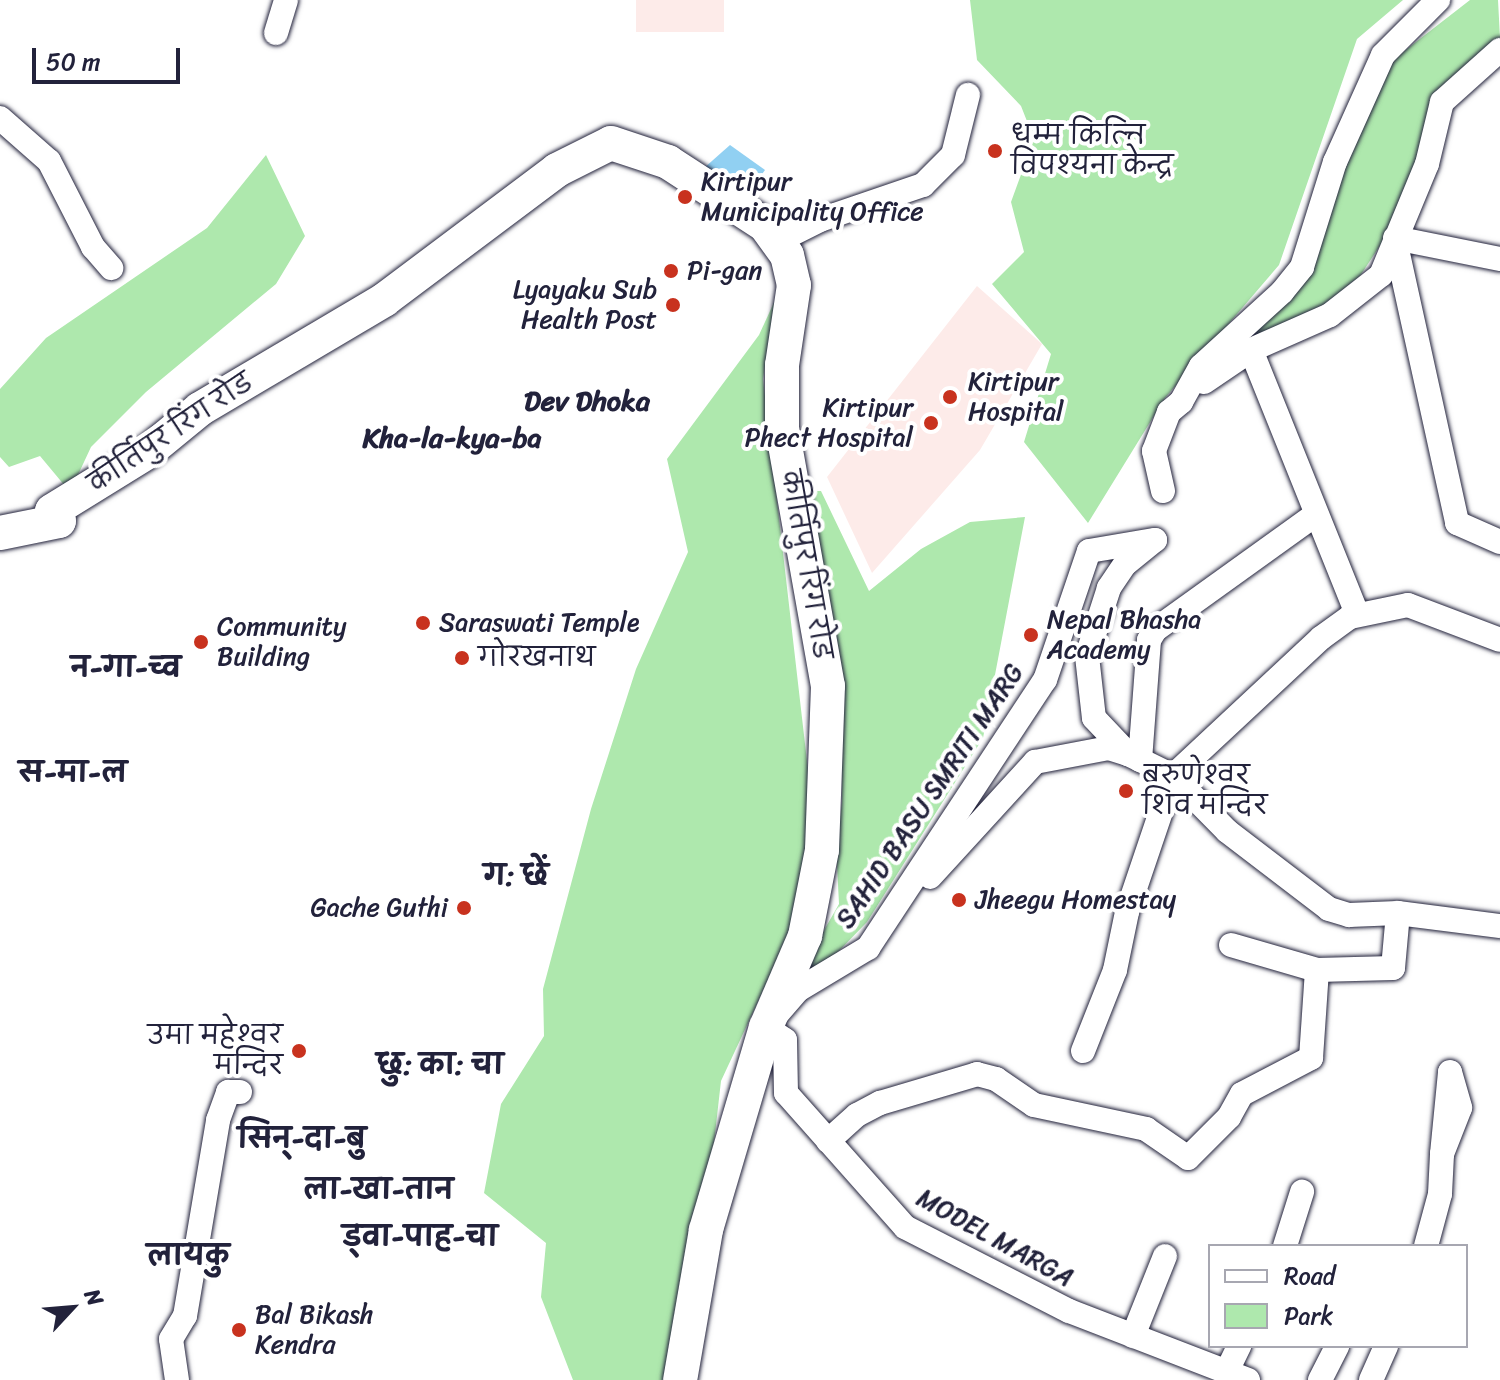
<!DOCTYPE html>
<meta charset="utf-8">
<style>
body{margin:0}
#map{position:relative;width:1500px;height:1380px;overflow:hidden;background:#fff;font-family:Sriracha,"Playpen Sans Deva",sans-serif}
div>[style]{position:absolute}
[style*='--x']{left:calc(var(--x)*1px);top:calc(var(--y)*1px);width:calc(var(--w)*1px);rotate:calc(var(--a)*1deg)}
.built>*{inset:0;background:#fdebe9;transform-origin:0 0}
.green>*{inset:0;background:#aee8ad}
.water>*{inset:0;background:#91d0f2}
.roads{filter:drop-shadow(0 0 2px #22223b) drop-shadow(0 0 2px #22223b)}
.street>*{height:24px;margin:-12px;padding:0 12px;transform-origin:12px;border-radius:12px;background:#fff}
.secondary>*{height:34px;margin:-17px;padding:0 17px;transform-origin:17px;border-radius:17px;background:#fff}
.dots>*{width:22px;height:22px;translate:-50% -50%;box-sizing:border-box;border:4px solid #fff;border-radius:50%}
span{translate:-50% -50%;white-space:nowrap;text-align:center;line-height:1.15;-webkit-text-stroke:8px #fff;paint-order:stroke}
.poi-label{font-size:26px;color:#22223b}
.left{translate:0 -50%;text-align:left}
.right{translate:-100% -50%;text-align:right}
.street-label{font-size:26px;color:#22223b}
.neighbourhood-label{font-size:28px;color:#22223b;font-weight:700}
.legend{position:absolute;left:1208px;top:1244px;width:260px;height:104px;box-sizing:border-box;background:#fff;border:2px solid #a7a7b1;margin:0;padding:10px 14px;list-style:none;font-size:24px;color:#22223b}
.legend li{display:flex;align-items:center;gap:16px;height:40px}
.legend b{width:40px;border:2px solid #a7a7b1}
.north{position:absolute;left:32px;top:1268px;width:80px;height:80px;-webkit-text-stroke:6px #fff;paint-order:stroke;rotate:64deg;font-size:22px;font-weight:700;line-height:32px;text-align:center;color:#22223b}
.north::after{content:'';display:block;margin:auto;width:28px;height:36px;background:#22223b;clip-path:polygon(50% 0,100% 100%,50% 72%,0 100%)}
.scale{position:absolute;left:32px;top:48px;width:148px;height:36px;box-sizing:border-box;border:4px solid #22223b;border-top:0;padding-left:10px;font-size:24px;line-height:28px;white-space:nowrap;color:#22223b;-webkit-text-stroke:6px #fff;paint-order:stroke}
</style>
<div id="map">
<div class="built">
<div style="left:636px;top:0;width:88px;height:32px"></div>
<div style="clip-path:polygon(977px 286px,1042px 344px,980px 450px,872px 573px,827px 477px)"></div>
</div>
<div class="green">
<div style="clip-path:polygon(970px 0,1403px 0,1357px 39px,1279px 265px,1165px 398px,1088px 523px,1024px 442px,1051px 354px,992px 284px,1024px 252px,1011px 202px,1034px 139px,1021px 106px,977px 60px)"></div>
<div style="clip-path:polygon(1470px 0,1498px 0,1500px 38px,1433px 122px,1383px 241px,1360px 276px,1320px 308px,1237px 343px,1305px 258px,1394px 59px)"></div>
<div style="clip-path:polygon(266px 155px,305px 236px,276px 284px,146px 392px,91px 447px,70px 492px,40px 456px,9px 467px,0 457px,0 389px,46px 338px,207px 228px)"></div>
<div style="clip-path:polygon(775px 300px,763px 379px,811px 796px,797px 918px,721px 1081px,687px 1380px,573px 1380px,541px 1297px,546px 1243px,484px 1193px,501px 1104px,544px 1036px,543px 989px,591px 809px,636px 669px,688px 552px,667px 459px,759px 335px)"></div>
<div style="clip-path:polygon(810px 491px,821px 491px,869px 591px,921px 549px,970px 522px,1025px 517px,983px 738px,867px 922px,835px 955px,798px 976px,839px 904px,836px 846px,842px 802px,841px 725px)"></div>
</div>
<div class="water">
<div style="clip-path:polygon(730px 145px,765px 170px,745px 199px,704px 168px)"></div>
</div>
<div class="roads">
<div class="street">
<div style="--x:276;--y:33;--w:34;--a:-73"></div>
<div style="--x:0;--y:118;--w:65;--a:41.3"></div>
<div style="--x:49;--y:161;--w:97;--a:62.9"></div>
<div style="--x:93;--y:247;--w:28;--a:49"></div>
<div style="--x:1395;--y:238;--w:107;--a:11.3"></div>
<div style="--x:1395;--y:240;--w:290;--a:77.6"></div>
<div style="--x:1457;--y:523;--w:47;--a:23.8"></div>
<div style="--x:778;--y:241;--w:47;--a:-26.6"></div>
<div style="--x:820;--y:220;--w:109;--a:-18.8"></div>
<div style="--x:923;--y:185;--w:42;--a:-45"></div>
<div style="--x:953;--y:155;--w:62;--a:-76"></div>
<div style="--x:1251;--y:350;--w:284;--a:68.1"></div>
<div style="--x:1204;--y:382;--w:57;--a:-34.2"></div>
<div style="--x:1251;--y:350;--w:86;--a:-23.9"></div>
<div style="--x:1330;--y:315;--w:65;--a:-38.1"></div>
<div style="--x:1381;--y:275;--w:120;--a:-67.5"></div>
<div style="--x:1427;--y:164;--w:64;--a:-76.4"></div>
<div style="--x:1442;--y:102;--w:78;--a:-41.9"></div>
<div style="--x:1163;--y:491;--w:41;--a:-102.7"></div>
<div style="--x:1154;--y:451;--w:42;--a:-69"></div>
<div style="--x:1169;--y:412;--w:16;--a:-40"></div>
<div style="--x:1181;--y:402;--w:41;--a:-60.9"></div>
<div style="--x:1201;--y:366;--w:110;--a:-42.4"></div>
<div style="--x:1282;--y:292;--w:32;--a:-51"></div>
<div style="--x:1302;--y:267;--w:110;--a:-72.6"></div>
<div style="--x:1335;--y:162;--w:117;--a:-65.8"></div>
<div style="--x:1383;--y:55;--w:78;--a:-45"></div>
<div style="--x:1140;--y:760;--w:120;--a:-85.7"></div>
<div style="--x:1149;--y:640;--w:12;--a:-59"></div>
<div style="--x:1155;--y:630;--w:197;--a:-35.7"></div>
<div style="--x:930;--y:877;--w:156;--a:-47.6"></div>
<div style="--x:1035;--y:762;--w:75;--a:-10.7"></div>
<div style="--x:1109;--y:748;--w:20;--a:18"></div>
<div style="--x:1231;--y:945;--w:90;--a:16.2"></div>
<div style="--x:1317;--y:970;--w:76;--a:-1.5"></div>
<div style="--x:1393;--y:968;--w:55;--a:-84.8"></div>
<div style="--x:1083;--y:1051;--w:87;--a:-68.4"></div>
<div style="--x:1115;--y:970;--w:59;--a:-78.3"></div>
<div style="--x:1127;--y:912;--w:144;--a:-71.3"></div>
<div style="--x:1173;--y:776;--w:77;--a:45.5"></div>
<div style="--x:1227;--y:831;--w:128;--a:37.4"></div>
<div style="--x:1329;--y:909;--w:21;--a:17"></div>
<div style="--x:1349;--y:915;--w:49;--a:-2.3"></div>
<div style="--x:1398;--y:913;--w:103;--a:7.3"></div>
<div style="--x:828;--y:1141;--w:39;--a:-42"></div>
<div style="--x:857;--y:1115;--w:26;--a:-28"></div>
<div style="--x:880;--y:1103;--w:101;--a:-16.6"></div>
<div style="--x:977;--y:1074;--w:20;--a:15"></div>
<div style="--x:996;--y:1079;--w:46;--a:34.4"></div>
<div style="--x:1034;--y:1105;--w:115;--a:12.1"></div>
<div style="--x:1146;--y:1129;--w:51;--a:34.6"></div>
<div style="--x:1188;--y:1158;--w:58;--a:-45"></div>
<div style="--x:1229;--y:1117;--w:26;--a:-61"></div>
<div style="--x:1242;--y:1094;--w:78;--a:-27.6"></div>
<div style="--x:1311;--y:1058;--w:88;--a:-86.1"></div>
<div style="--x:1285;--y:1246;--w:57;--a:-72.5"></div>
<div style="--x:1426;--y:1246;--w:54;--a:-74.9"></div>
<div style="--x:1440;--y:1194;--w:40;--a:-87.1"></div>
<div style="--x:1442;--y:1154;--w:82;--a:-84.4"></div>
<div style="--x:1450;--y:1072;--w:37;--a:74"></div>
<div style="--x:1460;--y:1108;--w:49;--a:111.4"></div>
<div style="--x:1133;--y:1336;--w:86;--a:-68.2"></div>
<div style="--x:1227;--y:1371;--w:28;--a:-64"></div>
<div style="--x:177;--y:1380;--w:41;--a:-98.3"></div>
<div style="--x:171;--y:1339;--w:27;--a:-59"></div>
<div style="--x:185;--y:1316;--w:199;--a:-80.4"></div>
<div style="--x:218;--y:1120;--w:30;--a:-70"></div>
<div style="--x:228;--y:1092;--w:12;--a:0"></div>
<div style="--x:1248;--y:1380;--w:192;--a:-158.9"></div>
<div style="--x:1069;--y:1311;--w:184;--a:-152.9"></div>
<div style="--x:905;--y:1227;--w:179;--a:-131.6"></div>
<div style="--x:786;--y:1093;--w:53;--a:-91.1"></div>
<div style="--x:785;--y:1040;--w:23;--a:-146"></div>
<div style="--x:766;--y:1027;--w:49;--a:-49.1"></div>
<div style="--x:798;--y:990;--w:82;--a:-31"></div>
<div style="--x:868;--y:948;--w:321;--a:-56.6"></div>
<div style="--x:1045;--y:680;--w:136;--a:-71.2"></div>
<div style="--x:1089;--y:551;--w:67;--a:-9.5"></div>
<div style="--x:1155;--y:540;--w:38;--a:141"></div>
<div style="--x:1125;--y:564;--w:29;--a:124"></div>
<div style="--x:1109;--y:588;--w:71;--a:107.9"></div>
<div style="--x:1087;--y:656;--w:62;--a:83.6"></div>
<div style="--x:1094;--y:718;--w:50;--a:46.6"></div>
<div style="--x:1128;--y:754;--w:50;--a:26.1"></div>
<div style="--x:1173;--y:776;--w:202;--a:-43"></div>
<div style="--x:1321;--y:638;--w:36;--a:-36"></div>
<div style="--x:1350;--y:617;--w:59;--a:-11.7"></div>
<div style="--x:1408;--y:605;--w:98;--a:20.8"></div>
<div style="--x:1320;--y:1380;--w:38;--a:-63"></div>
<div style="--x:1371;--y:1380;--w:37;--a:-66"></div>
</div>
<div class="secondary">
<div style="--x:0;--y:533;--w:60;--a:-11.5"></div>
<div style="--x:59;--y:521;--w:12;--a:-125"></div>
<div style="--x:52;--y:511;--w:114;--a:-31.7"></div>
<div style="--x:149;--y:451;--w:66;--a:-39.5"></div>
<div style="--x:200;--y:409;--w:214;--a:-30.6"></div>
<div style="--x:384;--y:300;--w:216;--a:-36.9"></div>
<div style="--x:557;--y:170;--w:60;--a:-26.6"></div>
<div style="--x:611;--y:143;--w:60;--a:18.4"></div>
<div style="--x:668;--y:162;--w:116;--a:33"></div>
<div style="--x:765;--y:225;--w:37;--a:54"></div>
<div style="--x:787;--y:255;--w:31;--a:77"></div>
<div style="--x:794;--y:285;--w:81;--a:98.5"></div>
<div style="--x:782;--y:365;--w:63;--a:90"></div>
<div style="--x:782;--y:428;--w:262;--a:79.9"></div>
<div style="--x:828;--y:686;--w:164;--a:92.1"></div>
<div style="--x:822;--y:850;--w:88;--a:101.2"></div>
<div style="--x:805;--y:936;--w:99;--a:113.2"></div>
<div style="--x:766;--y:1027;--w:212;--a:106.5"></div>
<div style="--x:706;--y:1230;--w:152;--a:99.8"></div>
</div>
</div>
<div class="dots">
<div style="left:995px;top:151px;background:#c8321e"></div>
<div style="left:685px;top:197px;background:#c8321e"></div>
<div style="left:671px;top:271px;background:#c8321e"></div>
<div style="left:673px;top:305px;background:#c8321e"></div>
<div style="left:950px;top:397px;background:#c8321e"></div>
<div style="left:931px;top:423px;background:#c8321e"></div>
<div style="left:423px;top:623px;background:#c8321e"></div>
<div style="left:1031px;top:635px;background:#c8321e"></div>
<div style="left:201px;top:642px;background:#c8321e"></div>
<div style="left:462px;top:658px;background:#c8321e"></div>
<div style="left:1126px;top:791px;background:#c8321e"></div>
<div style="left:959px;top:900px;background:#c8321e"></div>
<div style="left:464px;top:908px;background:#c8321e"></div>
<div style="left:299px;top:1051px;background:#c8321e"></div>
<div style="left:239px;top:1330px;background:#c8321e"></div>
</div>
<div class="poi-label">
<span class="left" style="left:1011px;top:151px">धम्म कित्त्ति<br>विपश्यना केन्द्र</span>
<span class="left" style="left:701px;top:197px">Kirtipur<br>Municipality Office</span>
<span class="left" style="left:687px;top:271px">Pi-gan</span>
<span class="right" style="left:657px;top:305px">Lyayaku Sub<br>Health Post</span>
<span class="left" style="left:968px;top:397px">Kirtipur<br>Hospital</span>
<span class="right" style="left:913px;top:423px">Kirtipur<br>Phect Hospital</span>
<span class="left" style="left:1047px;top:635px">Nepal Bhasha<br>Academy</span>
<span class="left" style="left:439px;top:623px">Saraswati Temple</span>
<span class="left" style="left:217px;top:642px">Community<br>Building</span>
<span class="left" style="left:478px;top:658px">गोरखनाथ</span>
<span class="left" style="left:1142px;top:791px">बरुणेश्वर<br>शिव मन्दिर</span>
<span class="left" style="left:975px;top:900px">Jheegu Homestay</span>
<span class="right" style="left:448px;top:908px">Gache Guthi</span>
<span class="right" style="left:283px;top:1051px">उमा महेश्वर<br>मन्दिर</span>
<span class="left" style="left:255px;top:1330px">Bal Bikash<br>Kendra</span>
</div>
<div class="street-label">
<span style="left:171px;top:433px;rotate:-34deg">कीर्तिपुर रिंग रोड</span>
<span style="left:806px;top:565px;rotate:80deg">कीर्तिपुर रिंग रोड</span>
<span style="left:930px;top:796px;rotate:-56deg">SAHID BASU SMRITI MARG</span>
<span style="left:995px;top:1238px;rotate:29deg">MODEL MARGA</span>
</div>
<div class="neighbourhood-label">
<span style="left:587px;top:401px">Dev Dhoka</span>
<span style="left:452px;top:438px">Kha-la-kya-ba</span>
<span style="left:126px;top:668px">न-गा-च्व</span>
<span style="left:73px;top:773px">स-मा-ल</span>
<span style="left:516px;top:876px">ग: छें</span>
<span style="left:440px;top:1065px">छु: का: चा</span>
<span style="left:302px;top:1139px">सिन्-दा-बु</span>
<span style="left:378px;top:1190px">ला-खा-तान</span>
<span style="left:420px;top:1237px">ड्वा-पाह-चा</span>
<span style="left:188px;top:1256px">लायकु</span>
</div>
<ul class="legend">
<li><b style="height:10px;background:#fff"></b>Road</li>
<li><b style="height:22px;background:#aee8ad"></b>Park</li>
</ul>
<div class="north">N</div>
<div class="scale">50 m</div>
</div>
